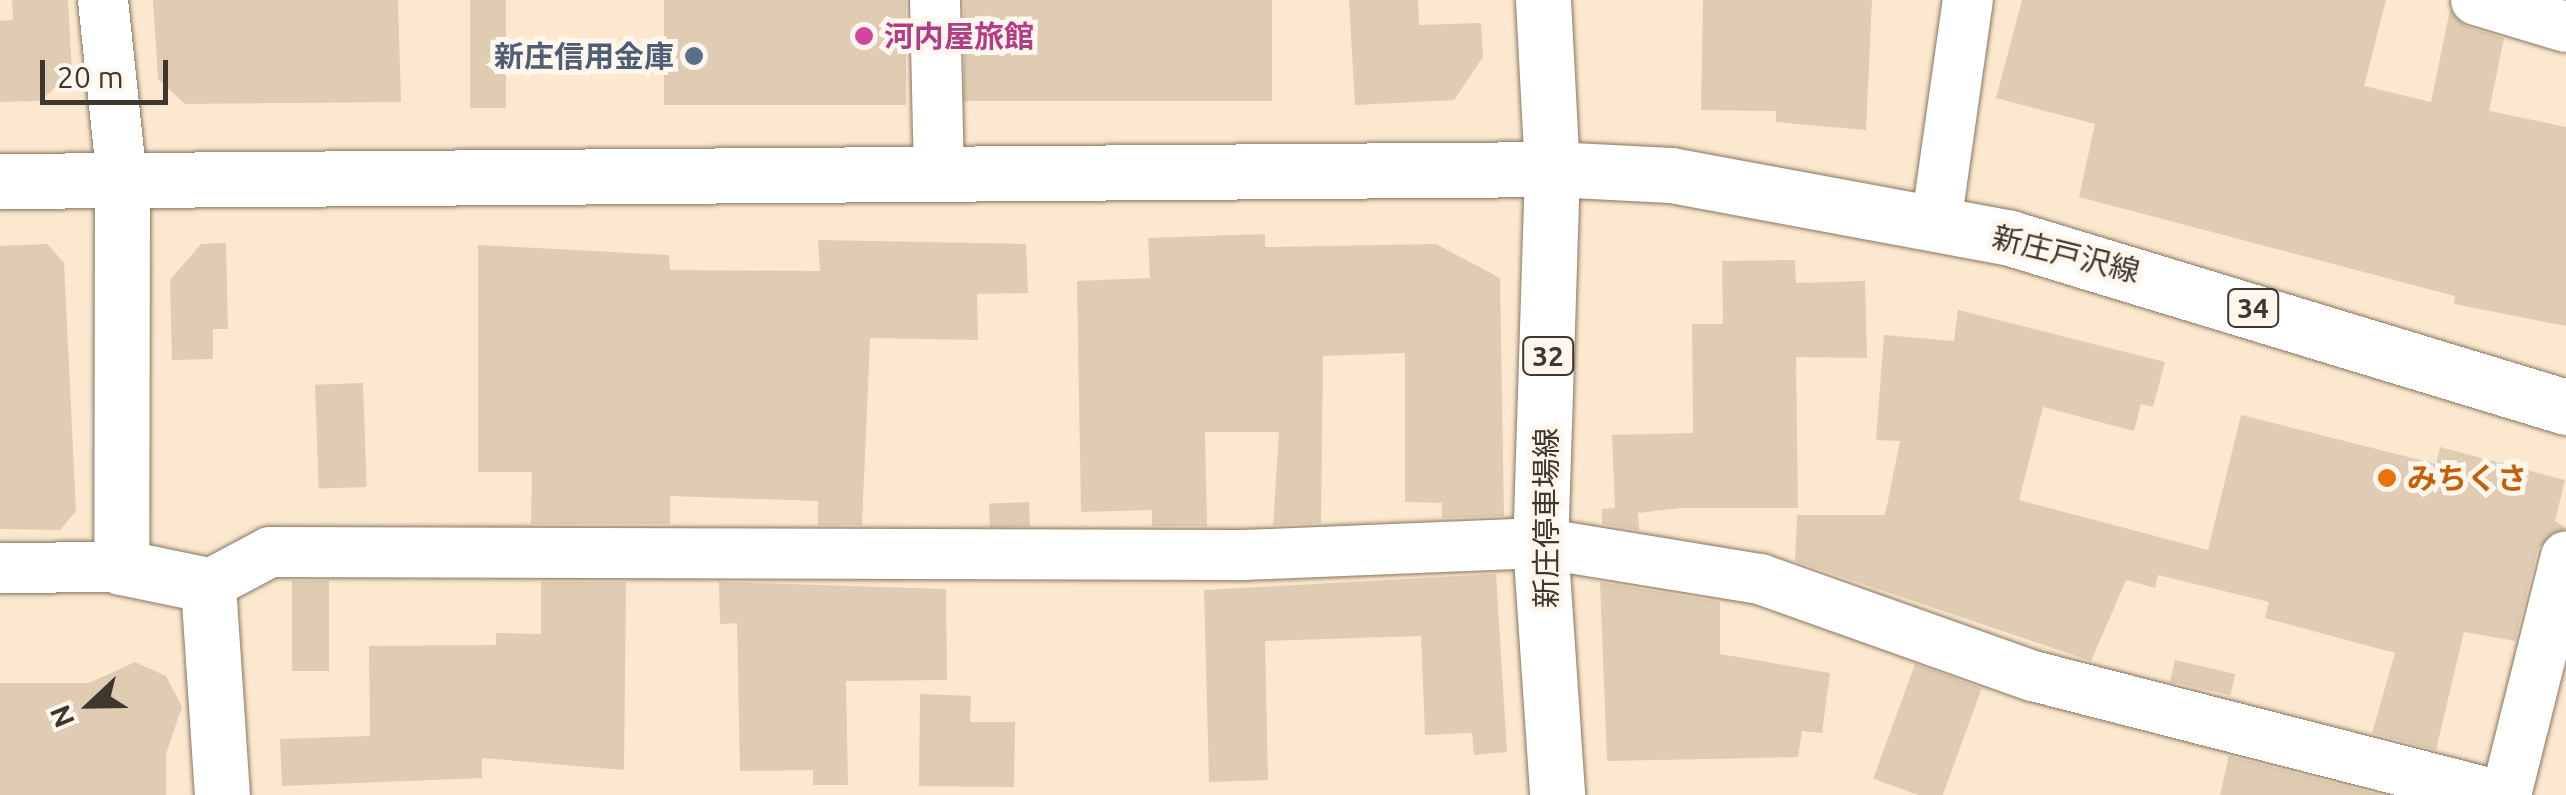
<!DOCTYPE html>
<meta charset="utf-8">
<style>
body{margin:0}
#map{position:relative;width:2566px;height:795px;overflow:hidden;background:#fbe8cf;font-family:Ubuntu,"Noto Sans JP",sans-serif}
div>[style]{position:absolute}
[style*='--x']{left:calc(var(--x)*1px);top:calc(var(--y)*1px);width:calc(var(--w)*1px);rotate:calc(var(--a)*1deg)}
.building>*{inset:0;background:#dfccb3;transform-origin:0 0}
.roads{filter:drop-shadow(0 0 2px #87765f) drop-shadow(0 0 2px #87765f)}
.street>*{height:50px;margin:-25px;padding:0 25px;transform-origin:25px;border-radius:25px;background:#fff}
.secondary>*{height:55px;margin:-27.5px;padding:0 27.5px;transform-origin:27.5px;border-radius:27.5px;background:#fff}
.primary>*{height:55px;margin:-27.5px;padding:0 27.5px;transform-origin:27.5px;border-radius:27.5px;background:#fff}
.dots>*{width:28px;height:28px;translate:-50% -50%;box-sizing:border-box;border:5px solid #fff7ed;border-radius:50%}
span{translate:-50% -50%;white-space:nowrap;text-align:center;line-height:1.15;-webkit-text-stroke:10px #fff7ed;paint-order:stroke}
.shield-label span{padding:2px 8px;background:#fff7ed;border:2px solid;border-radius:8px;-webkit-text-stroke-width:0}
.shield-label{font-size:28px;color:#3e372d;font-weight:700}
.hotel-label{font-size:30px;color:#b23c85;font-weight:700}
.left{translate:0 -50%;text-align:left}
.service-label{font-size:30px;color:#4e5e75;font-weight:700}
.right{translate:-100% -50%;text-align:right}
.street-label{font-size:30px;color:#3e372d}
.food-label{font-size:30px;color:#c56008;font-weight:700}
.north{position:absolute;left:40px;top:655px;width:100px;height:100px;-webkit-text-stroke:8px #fff7ed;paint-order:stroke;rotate:248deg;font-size:28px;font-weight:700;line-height:40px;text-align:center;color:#3e372d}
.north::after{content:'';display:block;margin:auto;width:35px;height:45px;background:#3e372d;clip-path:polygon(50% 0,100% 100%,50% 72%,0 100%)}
.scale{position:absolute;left:40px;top:60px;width:128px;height:45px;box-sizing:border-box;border:5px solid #3e372d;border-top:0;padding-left:12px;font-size:30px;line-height:35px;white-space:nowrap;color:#3e372d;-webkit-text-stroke:8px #fff7ed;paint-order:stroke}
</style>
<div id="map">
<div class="building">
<div style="clip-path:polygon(12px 0,68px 0,72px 73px,40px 101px,0 102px,0 21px,13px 20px)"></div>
<div style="clip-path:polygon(153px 0,398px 0,401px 102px,185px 104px,158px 79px)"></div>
<div style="left:470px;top:0;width:36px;height:108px"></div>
<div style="left:664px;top:0;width:242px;height:105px"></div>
<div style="left:964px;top:0;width:308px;height:101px"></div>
<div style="clip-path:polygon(1349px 0,1418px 0,1419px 25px,1481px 23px,1483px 57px,1454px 100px,1355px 105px)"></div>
<div style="clip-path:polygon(1703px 0,1872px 0,1866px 130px,1776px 122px,1776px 111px,1701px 110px)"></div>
<div style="clip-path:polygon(2022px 0,2386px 0,2364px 86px,2431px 102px,2450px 10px,2467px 27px,2504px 38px,2489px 111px,2566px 127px,2566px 326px,2454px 304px,2455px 296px,2079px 197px,2095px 124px,1996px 98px)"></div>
<div style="clip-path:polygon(1265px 234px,1265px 247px,1436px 244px,1500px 278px,1504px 516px,1442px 518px,1442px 503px,1405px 502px,1405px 353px,1323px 356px,1321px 523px,1273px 525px,1279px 432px,1205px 432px,1207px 526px,1152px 526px,1152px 510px,1081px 512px,1077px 281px,1150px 278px,1148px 238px)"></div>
<div style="clip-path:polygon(818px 240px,1026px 244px,1028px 293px,977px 294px,978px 340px,870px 338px,862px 525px,818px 525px,818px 501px,670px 496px,670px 524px,531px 524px,532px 472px,478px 472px,478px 245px,669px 255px,670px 270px,820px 271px)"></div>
<div style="clip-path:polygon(226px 243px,228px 329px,213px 329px,213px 359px,172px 360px,170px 280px,201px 244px)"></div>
<div style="clip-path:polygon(47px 244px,64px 263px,76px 511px,60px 530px,0 529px,0 246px)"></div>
<div style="clip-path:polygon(1795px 260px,1796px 283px,1865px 281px,1867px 358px,1796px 357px,1798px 508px,1680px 508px,1638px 513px,1639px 530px,1602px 524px,1602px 509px,1615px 508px,1612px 435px,1693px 433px,1692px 324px,1723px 324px,1722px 261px)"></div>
<div style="clip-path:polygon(1958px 310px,2165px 362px,2153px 407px,2141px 404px,2134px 431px,2043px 407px,2019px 500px,2208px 550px,2241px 415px,2436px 464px,2440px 447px,2565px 480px,2555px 521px,2566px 528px,2538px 548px,2515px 641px,2464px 632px,2436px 750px,2372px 733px,2395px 653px,2265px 618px,2269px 602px,2158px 575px,2155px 588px,2126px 580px,2091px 661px,1795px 561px,1797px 515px,1885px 515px,1900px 441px,1876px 440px,1884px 335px,1954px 341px)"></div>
<div style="left:363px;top:383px;width:104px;height:48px;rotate:88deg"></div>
<div style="left:1029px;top:502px;width:24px;height:40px;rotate:88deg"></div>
<div style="clip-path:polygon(1496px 574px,1507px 752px,1474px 755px,1472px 733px,1425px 735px,1421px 636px,1265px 641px,1268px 780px,1209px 782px,1204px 590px)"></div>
<div style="left:292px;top:581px;width:37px;height:90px"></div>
<div style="clip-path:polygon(541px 582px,626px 582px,624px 770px,482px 758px,482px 778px,282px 786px,280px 739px,370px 736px,369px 646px,496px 645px,496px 633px,541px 634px)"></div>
<div style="clip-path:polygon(719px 582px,946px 589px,947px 680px,846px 681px,848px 785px,813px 785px,813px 770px,740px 771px,737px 623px,720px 624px)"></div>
<div style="clip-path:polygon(1600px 582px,1720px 602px,1720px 654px,1830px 673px,1822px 733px,1802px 731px,1798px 757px,1607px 761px)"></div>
<div style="left:2175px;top:660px;width:62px;height:22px;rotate:13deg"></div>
<div style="clip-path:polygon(135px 662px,166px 676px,182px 707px,166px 754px,166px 795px,0 795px,0 683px,89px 683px)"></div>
<div style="left:1915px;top:664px;width:71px;height:122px;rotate:20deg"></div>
<div style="clip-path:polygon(920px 694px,971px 696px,970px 722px,1015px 722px,1014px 787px,919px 786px)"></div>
<div style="clip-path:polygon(2229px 756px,2381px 795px,2220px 795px)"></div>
</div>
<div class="roads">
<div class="street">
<div style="--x:103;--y:0;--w:181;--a:84"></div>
<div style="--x:935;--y:0;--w:177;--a:88.7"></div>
<div style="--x:2476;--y:0;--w:94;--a:16.7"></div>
<div style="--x:1936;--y:224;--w:226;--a:-81.9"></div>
<div style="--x:0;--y:568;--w:121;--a:-0.5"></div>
<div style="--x:208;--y:585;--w:70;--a:-28"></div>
<div style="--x:270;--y:552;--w:973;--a:0.18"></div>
<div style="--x:1243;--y:555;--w:297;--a:-2.3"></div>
<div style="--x:1540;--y:543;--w:223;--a:9.3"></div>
<div style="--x:1760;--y:579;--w:290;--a:19.6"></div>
<div style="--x:2033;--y:676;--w:479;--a:14.4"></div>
<div style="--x:2506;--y:795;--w:246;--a:-75.9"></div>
</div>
<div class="secondary">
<div style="--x:122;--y:180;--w:387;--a:90.1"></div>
<div style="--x:121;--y:567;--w:89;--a:11.7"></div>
<div style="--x:208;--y:585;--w:210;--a:86.2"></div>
<div style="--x:0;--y:181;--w:1552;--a:-0.44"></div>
</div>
<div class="primary">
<div style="--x:1543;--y:0;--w:169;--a:87"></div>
<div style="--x:1552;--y:169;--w:374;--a:91.8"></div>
<div style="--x:1540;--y:543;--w:253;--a:86.1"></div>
<div style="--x:1552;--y:169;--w:119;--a:2.9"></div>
<div style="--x:1671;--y:175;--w:345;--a:10.5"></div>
<div style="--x:2010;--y:238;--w:581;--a:16.91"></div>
</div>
</div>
<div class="dots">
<div style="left:864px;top:36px;background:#d1479c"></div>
<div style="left:694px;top:56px;background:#5c6f8a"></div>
<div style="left:2387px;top:478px;background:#e8710a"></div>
</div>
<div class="shield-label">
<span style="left:2253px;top:308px">34</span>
<span style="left:1548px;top:356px">32</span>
</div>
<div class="hotel-label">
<span class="left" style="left:884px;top:36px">河内屋旅館</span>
</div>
<div class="service-label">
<span class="right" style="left:674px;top:56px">新庄信用金庫</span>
</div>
<div class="street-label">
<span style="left:2066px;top:254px;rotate:14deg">新庄戸沢線</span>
<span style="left:1546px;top:518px;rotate:-90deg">新庄停車場線</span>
</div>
<div class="food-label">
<span class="left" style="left:2407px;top:478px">みちくさ</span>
</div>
<div class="north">N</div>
<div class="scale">20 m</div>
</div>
